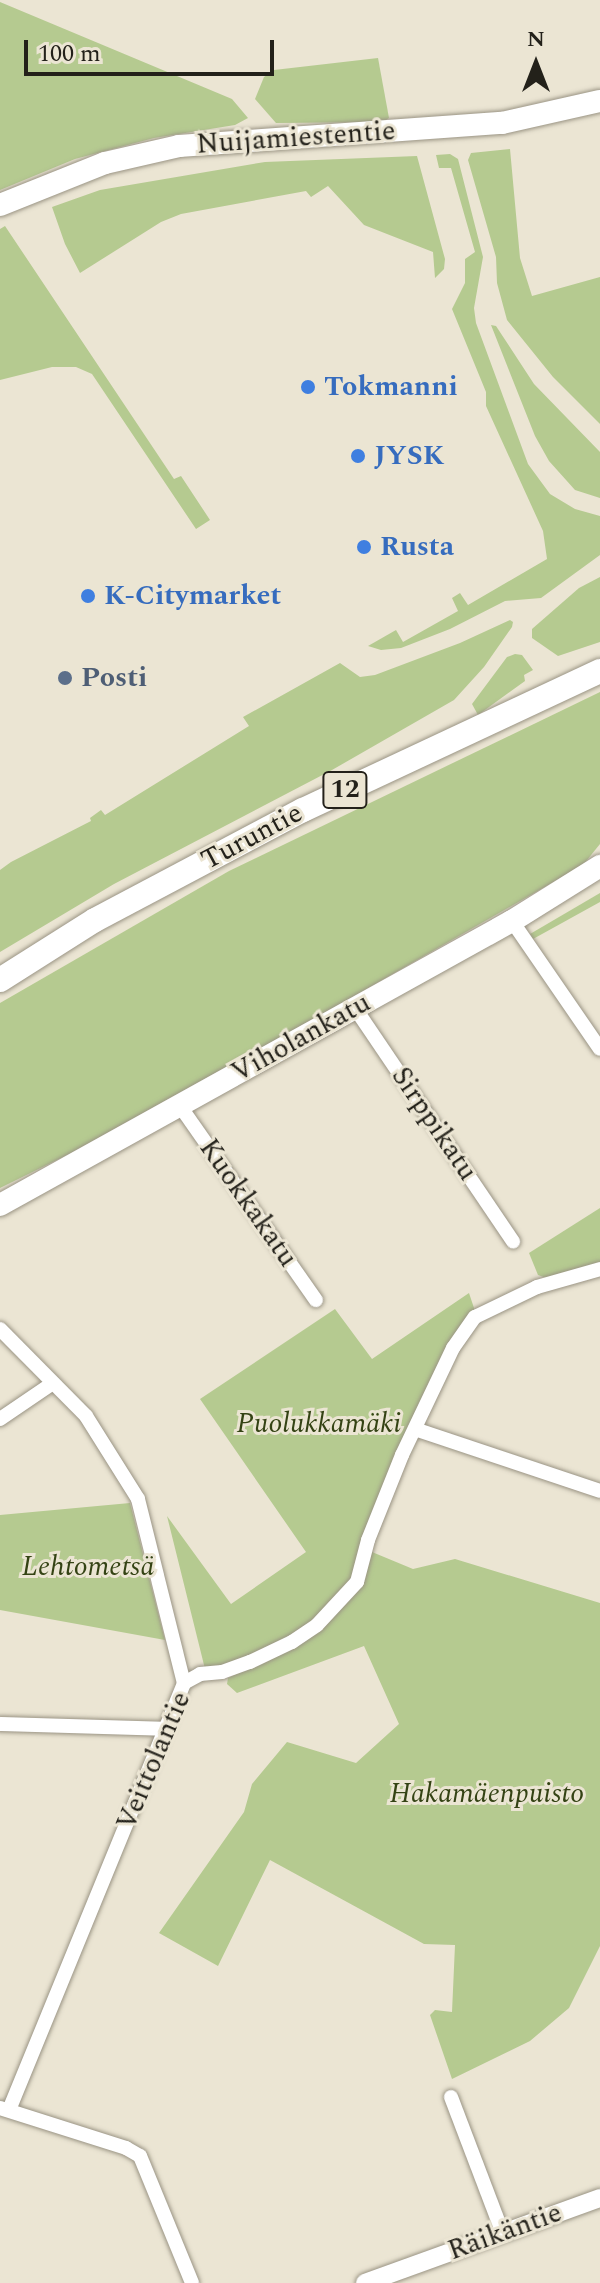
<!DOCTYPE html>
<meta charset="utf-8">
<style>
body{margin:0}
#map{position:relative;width:600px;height:2283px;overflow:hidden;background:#ebe5d3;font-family:Spectral,serif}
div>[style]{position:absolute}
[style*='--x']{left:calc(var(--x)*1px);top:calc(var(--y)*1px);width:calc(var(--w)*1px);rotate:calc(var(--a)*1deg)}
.green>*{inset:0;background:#b5ca90}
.roads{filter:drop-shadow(0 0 2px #9a9484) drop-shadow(0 0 2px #9a9484)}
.minor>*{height:14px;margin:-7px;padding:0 7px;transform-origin:7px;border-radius:7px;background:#fff}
.tertiary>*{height:18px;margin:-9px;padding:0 9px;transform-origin:9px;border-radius:9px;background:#fff}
.secondary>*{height:22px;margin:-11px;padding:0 11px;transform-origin:11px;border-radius:11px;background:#fff}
.trunk>*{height:24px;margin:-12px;padding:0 12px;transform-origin:12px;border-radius:12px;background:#fff}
.dots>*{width:22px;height:22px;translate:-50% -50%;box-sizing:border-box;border:4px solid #ebe5d3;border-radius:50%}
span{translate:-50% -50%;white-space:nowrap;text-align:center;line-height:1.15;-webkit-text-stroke:6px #ebe5d3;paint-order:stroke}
.shield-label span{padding:2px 6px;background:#ebe5d3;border:2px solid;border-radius:6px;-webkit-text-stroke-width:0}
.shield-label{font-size:26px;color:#23211a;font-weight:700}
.street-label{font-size:28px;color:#23211a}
.shop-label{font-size:28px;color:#366cbe;font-weight:700}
.left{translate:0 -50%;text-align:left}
.service-label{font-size:28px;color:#4e5e75;font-weight:700}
.park-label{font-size:28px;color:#344314;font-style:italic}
.north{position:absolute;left:496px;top:24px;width:80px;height:80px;-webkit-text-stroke:6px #ebe5d3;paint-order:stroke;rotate:0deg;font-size:22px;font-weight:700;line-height:32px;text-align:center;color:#23211a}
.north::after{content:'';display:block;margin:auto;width:28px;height:36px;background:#23211a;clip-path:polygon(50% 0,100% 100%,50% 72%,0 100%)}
.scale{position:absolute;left:24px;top:40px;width:250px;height:36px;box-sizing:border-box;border:4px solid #23211a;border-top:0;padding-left:10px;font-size:24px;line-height:28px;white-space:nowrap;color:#23211a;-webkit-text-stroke:6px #ebe5d3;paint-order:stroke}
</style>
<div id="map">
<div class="green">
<div style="clip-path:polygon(0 2px,232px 99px,248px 118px,235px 125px,154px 138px,75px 159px,0 190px)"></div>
<div style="clip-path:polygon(378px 58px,389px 118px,383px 122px,276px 123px,255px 99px,264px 77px,274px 70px)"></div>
<div style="clip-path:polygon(510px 149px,520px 258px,532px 296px,600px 277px,600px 424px,553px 377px,507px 320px,497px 283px,496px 257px,468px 160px,471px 153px)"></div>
<div style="clip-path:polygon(450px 154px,458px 159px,483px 257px,474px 308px,476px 323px,528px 464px,550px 494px,575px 509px,600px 516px,600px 555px,541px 598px,505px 601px,450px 629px,401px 648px,381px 650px,368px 646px,396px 630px,403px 642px,458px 611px,452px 598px,460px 593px,468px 605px,547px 559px,543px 531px,486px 406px,486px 392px,452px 309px,465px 283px,465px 259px,475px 252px,451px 168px,439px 168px,436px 155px)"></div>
<div style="clip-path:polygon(417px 156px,445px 259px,444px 269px,435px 278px,433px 252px,364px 225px,328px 186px,311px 197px,306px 191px,181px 214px,161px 222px,80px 273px,65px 244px,52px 207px,100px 190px,265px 162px)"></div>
<div style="clip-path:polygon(5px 226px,174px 479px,181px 476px,210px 520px,196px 529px,92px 374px,76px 367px,52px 367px,0 380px,0 229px)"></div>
<div style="clip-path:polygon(491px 325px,496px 326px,534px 384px,600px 452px,600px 498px,575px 490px,549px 461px,535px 436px)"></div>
<div style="clip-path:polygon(600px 577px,600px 642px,558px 656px,532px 638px,532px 629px,579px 588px)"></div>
<div style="clip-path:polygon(510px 620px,513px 622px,512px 627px,484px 667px,454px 700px,332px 770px,114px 884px,0 952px,0 870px,11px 862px,91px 821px,90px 818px,101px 810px,105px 815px,249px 726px,243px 717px,340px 663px,360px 677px,375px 675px,460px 643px)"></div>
<div style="clip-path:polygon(515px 654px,522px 655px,533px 670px,524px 675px,525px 681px,478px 715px,472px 704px,507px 657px)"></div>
<div style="clip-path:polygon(600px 692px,600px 844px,583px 865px,342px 1003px,69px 1154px,0 1188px,0 1003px,229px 871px)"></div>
<div style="clip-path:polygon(600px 893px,600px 902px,533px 939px,530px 934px)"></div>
<div style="clip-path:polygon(600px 1208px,600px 1265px,549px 1279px,538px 1275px,529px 1253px)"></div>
<div style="clip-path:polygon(469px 1293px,475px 1311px,353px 1580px,313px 1621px,289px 1637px,248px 1659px,205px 1669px,167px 1516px,231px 1604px,306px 1552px,200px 1399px,335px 1309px,372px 1359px)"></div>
<div style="clip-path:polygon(130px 1503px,165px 1640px,0 1610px,0 1515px)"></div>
<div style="clip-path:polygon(372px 1552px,413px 1569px,455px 1559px,600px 1603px,600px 1946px,569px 2008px,530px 2041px,452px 2079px,430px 2015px,435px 2010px,452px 2012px,455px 1945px,424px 1944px,270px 1860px,218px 1966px,159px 1933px,244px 1812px,252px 1784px,287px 1742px,356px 1763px,399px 1724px,364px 1646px,237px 1693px,227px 1684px,228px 1678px,295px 1647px,321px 1629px,363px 1583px)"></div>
</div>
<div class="roads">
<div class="minor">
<div style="--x:512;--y:921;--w:155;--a:55.5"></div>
<div style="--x:355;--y:1008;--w:282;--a:55.9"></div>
<div style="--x:180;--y:1106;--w:237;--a:55"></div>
<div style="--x:0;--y:1329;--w:122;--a:45.3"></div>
<div style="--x:86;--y:1416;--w:98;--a:57.9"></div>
<div style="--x:138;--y:1499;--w:190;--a:76"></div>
<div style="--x:0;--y:1419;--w:64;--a:-34.2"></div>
<div style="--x:415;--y:1429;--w:195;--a:18.5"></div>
<div style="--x:0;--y:1724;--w:164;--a:1.7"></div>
<div style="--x:451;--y:2097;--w:143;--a:69.2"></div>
<div style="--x:0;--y:2108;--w:132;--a:17.6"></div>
<div style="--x:126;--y:2148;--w:16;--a:30"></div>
<div style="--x:140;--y:2156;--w:137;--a:67.7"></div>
<div style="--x:9;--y:2110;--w:461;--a:-67.7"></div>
<div style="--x:184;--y:1683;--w:18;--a:-29"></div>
<div style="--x:200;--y:1674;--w:22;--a:-5"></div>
<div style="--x:222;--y:1672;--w:30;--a:-20"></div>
<div style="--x:250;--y:1662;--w:47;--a:-25.5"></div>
<div style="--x:292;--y:1642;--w:30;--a:-34"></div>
<div style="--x:317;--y:1625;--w:59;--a:-47.1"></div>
<div style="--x:357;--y:1582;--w:43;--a:-75.3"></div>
<div style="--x:368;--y:1540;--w:92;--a:-68.2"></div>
<div style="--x:402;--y:1455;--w:119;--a:-64.5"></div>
<div style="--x:453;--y:1348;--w:38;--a:-55"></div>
<div style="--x:475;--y:1317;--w:69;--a:-25.8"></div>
<div style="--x:537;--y:1287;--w:66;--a:-15.9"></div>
</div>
<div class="tertiary">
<div style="--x:365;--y:2283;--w:250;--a:-19.9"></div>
</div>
<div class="secondary">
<div style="--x:0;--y:205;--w:113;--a:-21.8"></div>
<div style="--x:105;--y:163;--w:76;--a:-12.9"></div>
<div style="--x:179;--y:146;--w:324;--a:-4.1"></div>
<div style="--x:502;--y:123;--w:100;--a:-12.7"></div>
<div style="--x:0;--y:1205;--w:585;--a:-29.02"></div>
<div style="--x:512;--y:921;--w:104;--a:-32"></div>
</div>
<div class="trunk">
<div style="--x:0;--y:980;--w:112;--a:-32.3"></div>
<div style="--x:95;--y:920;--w:235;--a:-27.9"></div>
<div style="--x:303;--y:810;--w:328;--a:-25.1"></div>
</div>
</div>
<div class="dots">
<div style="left:308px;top:387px;background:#3f7fe0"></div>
<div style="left:358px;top:456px;background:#3f7fe0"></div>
<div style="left:364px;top:547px;background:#3f7fe0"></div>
<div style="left:88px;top:596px;background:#3f7fe0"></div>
<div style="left:65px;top:678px;background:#5c6f8a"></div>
</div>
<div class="shield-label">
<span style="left:345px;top:790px">12</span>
</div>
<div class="street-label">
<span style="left:296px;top:138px;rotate:-4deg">Nuijamiestentie</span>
<span style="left:252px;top:837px;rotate:-28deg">Turuntie</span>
<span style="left:301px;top:1038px;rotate:-29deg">Viholankatu</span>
<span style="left:434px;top:1124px;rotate:56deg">Sirppikatu</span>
<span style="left:248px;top:1203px;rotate:55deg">Kuokkakatu</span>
<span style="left:154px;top:1761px;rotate:-67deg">Veittolantie</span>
<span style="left:505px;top:2232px;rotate:-20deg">Räikäntie</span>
</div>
<div class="shop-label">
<span class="left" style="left:324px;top:387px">Tokmanni</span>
<span class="left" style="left:374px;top:456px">JYSK</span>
<span class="left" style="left:380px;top:547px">Rusta</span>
<span class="left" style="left:104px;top:596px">K-Citymarket</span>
</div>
<div class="service-label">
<span class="left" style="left:81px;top:678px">Posti</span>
</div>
<div class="park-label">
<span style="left:319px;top:1424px">Puolukkamäki</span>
<span style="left:88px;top:1567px">Lehtometsä</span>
<span style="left:487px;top:1794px">Hakamäenpuisto</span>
</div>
<div class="north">N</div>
<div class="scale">100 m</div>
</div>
